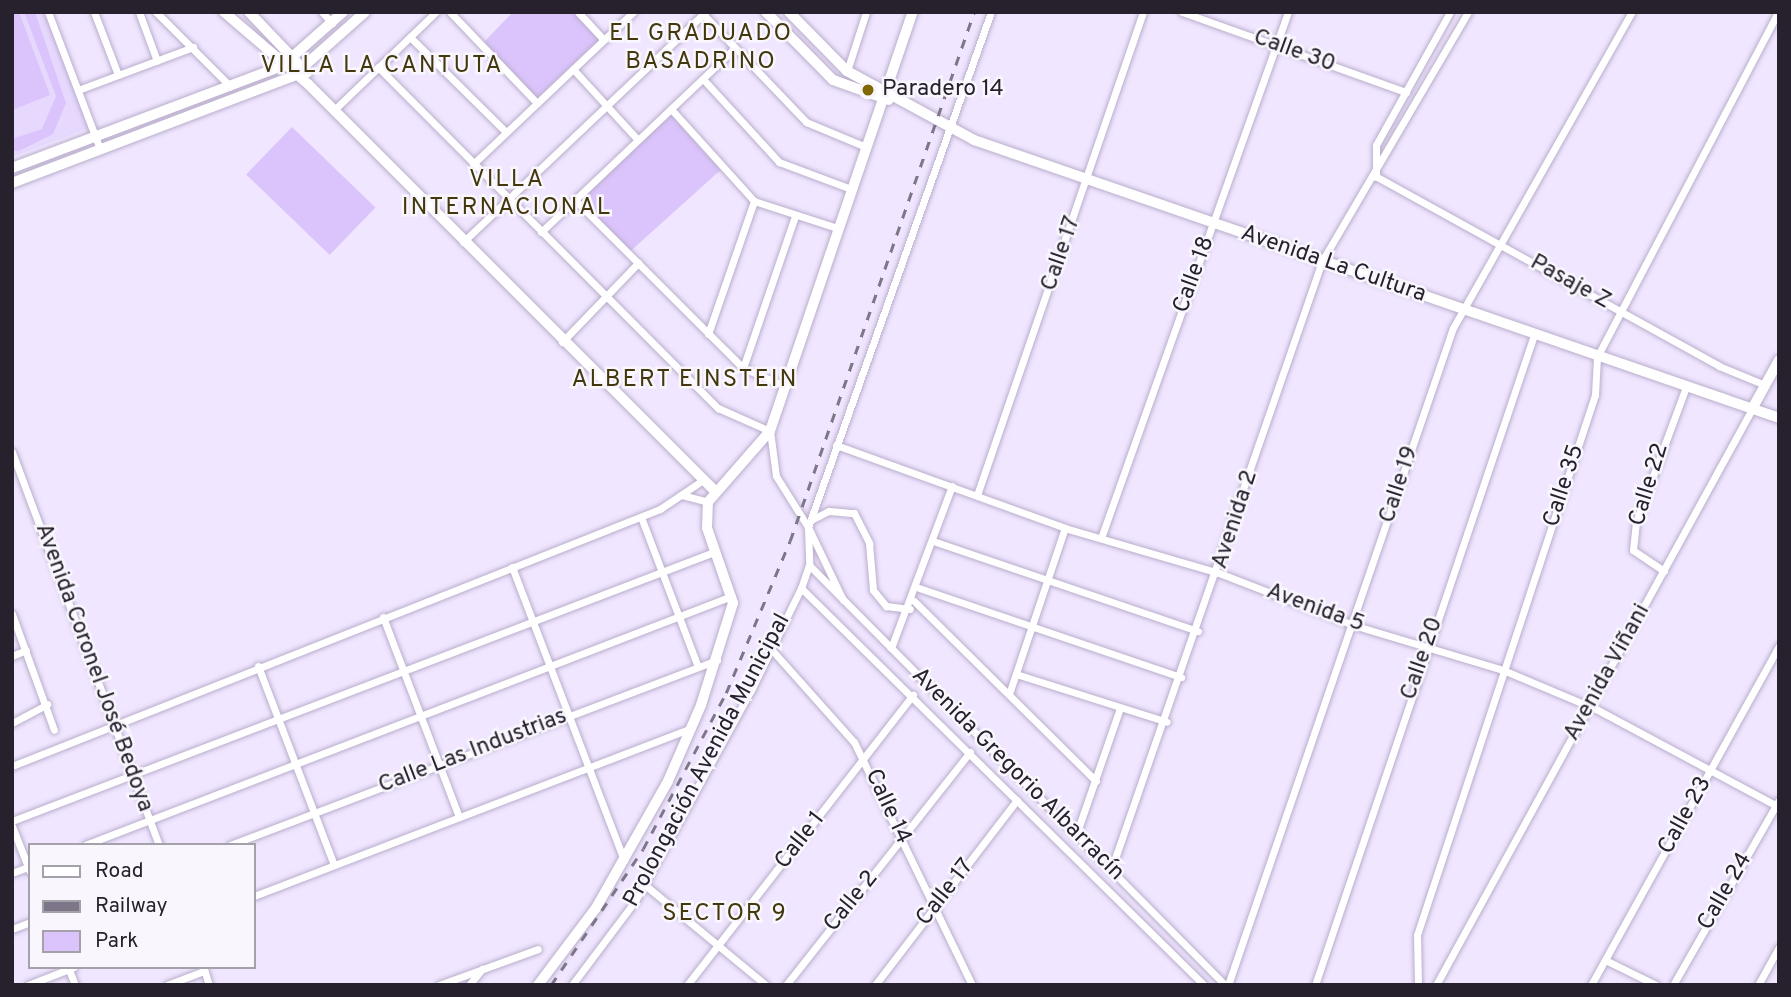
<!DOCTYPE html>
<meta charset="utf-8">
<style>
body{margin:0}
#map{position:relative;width:1791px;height:997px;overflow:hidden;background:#f0e6ff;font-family:Overpass,sans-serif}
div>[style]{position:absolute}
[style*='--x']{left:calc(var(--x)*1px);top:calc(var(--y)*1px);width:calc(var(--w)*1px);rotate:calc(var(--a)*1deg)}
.built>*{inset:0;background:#e7d8fe}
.green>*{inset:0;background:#dbc4fc;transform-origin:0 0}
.roads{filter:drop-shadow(0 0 2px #baaecc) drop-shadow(0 0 2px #baaecc)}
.street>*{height:7px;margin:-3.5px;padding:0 3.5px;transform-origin:3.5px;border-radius:3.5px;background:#fff}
.secondary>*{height:10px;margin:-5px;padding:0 5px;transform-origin:5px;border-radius:5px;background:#fff}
.rail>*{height:2.5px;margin-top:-1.25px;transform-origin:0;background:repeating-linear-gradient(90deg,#7d7688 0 9px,transparent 0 18px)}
.dots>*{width:19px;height:19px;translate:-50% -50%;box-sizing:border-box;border:4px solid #f9f7fd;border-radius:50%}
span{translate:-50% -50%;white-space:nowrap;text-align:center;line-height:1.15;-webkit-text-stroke:5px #f9f7fd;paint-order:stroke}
.street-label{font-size:23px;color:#26212d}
.poi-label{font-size:23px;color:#26212d}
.left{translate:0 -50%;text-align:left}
.neighbourhood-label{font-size:24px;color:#43370d;letter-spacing:2px}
.frame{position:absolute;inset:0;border:14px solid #26212d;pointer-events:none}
.legend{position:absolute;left:28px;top:843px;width:228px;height:126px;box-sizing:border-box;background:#f9f7fd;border:2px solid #a5a1aa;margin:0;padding:9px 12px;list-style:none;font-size:21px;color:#26212d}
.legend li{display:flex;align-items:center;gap:14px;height:35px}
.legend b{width:35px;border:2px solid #a5a1aa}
</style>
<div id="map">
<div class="built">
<div style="clip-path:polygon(12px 12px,45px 12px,89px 128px,12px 157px)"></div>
</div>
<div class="green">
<div style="clip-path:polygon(12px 12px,19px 12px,50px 95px,12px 110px)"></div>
<div style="clip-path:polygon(24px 12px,35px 12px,66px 103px,53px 134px,19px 151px,12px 151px,12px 139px,42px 129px,56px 96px)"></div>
<div style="clip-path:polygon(513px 12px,573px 12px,600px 39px,537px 98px,484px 42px)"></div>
<div style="left:671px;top:115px;width:74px;height:124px;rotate:48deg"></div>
<div style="left:292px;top:127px;width:116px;height:66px;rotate:44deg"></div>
</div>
<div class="roads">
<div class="street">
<div style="--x:48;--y:12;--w:147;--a:69.2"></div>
<div style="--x:94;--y:12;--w:67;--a:69.1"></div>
<div style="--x:139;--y:12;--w:52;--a:69.8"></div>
<div style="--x:156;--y:12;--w:105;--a:45"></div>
<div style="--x:322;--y:12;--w:15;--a:48"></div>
<div style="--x:450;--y:12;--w:126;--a:46.3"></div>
<div style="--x:578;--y:12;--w:38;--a:47"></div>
<div style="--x:1182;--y:12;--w:238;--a:19.7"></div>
<div style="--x:702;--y:13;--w:151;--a:46.3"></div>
<div style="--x:806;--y:122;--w:65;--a:22.6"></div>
<div style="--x:410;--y:37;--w:135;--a:44.7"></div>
<div style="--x:378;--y:67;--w:482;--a:45.1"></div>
<div style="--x:718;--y:408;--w:57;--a:23.9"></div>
<div style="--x:770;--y:431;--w:45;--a:82.4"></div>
<div style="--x:776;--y:476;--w:60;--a:57.9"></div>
<div style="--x:808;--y:527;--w:38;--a:88"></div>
<div style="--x:809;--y:565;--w:24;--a:109"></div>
<div style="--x:801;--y:588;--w:114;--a:116.1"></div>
<div style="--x:751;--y:690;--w:241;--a:118.8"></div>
<div style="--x:635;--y:901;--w:105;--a:126.9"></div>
<div style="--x:573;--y:69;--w:96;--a:47.5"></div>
<div style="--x:847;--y:71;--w:62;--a:-72.1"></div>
<div style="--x:703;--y:79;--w:113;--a:47.5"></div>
<div style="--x:779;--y:162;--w:77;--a:20.6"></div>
<div style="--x:78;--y:90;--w:123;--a:-20.5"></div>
<div style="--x:671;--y:109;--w:124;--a:47.9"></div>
<div style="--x:754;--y:201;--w:87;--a:18"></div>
<div style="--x:333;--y:111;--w:143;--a:-43.9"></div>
<div style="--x:473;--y:164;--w:221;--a:-43.5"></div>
<div style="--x:1376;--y:177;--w:32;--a:-90"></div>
<div style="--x:1376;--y:145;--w:152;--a:-60.9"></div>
<div style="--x:1377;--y:177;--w:391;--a:28.9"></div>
<div style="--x:1719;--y:366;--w:50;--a:22.4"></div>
<div style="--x:575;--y:200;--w:238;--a:45"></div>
<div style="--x:743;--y:368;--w:46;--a:23.2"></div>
<div style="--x:541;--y:232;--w:267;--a:-43.5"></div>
<div style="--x:463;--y:242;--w:334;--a:-43.5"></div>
<div style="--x:708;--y:334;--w:141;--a:-70.9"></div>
<div style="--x:562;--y:342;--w:110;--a:-46.1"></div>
<div style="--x:743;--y:368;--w:161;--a:-71.1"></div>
<div style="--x:836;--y:445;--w:244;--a:19.9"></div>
<div style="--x:1065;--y:528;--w:160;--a:16.3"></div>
<div style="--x:1219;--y:573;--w:144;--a:21.2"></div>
<div style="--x:1353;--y:625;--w:157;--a:16.7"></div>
<div style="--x:1503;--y:670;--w:101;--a:22.8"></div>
<div style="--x:1596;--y:709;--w:208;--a:28.2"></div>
<div style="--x:12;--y:452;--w:420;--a:69.5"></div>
<div style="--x:682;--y:495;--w:27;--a:15"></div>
<div style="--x:977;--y:495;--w:511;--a:-71.03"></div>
<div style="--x:641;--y:517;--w:160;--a:69.2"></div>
<div style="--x:811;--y:520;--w:20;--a:-27"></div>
<div style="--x:829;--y:511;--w:25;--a:5"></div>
<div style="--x:854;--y:513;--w:34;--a:63"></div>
<div style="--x:869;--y:543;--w:47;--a:85.1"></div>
<div style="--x:873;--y:590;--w:21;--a:51"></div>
<div style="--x:886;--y:606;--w:24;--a:7"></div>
<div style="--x:1101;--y:538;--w:558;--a:-70.43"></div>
<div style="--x:933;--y:541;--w:280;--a:18.8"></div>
<div style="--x:809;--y:565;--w:591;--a:45.27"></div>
<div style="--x:512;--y:567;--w:314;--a:69.1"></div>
<div style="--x:1664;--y:571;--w:37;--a:-146"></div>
<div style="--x:1633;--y:550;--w:28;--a:-84"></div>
<div style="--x:1636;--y:522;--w:144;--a:-69.7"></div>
<div style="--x:801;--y:588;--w:566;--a:44.57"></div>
<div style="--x:919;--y:588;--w:277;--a:18.8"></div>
<div style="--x:843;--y:600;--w:81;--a:-115.6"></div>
<div style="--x:808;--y:527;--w:547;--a:-70.44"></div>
<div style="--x:914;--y:601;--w:256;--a:44.7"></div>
<div style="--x:12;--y:614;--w:123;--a:70.1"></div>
<div style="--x:383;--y:617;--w:214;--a:69.2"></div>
<div style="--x:891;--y:648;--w:173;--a:-69.4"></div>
<div style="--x:771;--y:649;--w:125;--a:48.3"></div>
<div style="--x:854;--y:742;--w:270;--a:64.1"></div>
<div style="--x:12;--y:656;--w:15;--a:-23"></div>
<div style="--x:258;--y:666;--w:213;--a:69.1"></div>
<div style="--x:1016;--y:674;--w:158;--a:17.6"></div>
<div style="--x:1009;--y:694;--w:175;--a:-71.4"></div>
<div style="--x:12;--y:723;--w:40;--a:-28"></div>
<div style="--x:12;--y:766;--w:697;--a:-21.63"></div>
<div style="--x:660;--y:509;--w:48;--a:-34"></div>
<div style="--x:12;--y:821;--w:752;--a:-20.97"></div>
<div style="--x:12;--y:826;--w:49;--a:68.6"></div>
<div style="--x:1076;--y:835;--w:134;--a:-70.9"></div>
<div style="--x:85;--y:845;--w:693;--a:-21.05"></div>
<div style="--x:230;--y:845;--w:521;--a:-20.8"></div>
<div style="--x:1111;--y:870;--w:645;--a:-70.89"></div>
<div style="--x:1322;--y:261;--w:289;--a:-59.6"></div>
<div style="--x:12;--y:873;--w:19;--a:-21"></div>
<div style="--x:645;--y:885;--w:157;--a:39.6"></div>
<div style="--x:254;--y:896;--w:468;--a:-21"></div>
<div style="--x:12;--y:929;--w:19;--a:-21"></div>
<div style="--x:1605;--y:960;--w:57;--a:26.1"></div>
<div style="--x:68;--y:967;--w:19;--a:69"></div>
<div style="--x:204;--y:969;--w:17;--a:73"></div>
<div style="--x:28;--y:985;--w:49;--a:-21.4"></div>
<div style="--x:167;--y:985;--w:40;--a:-21"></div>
<div style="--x:439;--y:985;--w:105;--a:-20"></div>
<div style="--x:469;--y:985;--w:21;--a:-51"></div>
<div style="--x:687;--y:985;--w:368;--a:-52.1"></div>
<div style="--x:786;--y:985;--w:297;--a:-51.7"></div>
<div style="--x:875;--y:985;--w:233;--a:-52.5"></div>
<div style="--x:1228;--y:985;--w:694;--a:-71.1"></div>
<div style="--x:1453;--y:328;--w:363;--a:-60.5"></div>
<div style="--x:1315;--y:985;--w:686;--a:-71.38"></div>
<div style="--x:1418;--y:985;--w:50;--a:-91.1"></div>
<div style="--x:1417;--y:935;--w:569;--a:-71.76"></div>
<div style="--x:1595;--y:395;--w:38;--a:-87"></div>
<div style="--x:1597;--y:357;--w:390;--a:-62.3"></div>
<div style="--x:1436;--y:985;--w:657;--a:-61.25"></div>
<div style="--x:1591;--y:985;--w:388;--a:-61"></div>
<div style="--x:1673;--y:985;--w:213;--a:-60.2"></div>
<div style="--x:1758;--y:985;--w:43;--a:-61.1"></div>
</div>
<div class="secondary">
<div style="--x:224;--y:12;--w:111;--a:40.6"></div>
<div style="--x:308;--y:84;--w:574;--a:45"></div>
<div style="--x:249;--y:12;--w:84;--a:46.4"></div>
<div style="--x:766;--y:12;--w:95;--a:45.4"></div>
<div style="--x:833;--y:80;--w:59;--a:19.7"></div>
<div style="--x:789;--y:12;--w:83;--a:45.5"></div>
<div style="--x:847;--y:71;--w:145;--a:28.5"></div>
<div style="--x:974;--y:140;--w:852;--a:19.05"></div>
<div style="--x:12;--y:168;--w:289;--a:-20.7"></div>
<div style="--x:282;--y:66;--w:81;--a:-41.5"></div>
<div style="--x:12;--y:183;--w:301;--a:-20.8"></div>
<div style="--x:293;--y:76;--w:96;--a:-41.6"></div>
<div style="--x:1752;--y:409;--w:56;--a:-61.1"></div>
<div style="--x:538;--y:985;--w:96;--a:-53"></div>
<div style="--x:596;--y:908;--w:146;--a:-60.4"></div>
<div style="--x:668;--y:781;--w:83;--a:-66.5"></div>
<div style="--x:701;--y:705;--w:107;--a:-72.6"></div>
<div style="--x:733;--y:603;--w:79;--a:-109.1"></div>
<div style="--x:707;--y:528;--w:26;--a:-88"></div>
<div style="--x:708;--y:502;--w:94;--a:-48.9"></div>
<div style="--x:770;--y:431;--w:443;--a:-71.2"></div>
</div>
</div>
<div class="rail">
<div style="--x:551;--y:985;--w:164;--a:-55.9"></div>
<div style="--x:643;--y:849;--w:177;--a:-62"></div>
<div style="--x:726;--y:693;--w:165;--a:-67.2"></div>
<div style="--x:790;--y:541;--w:560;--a:-70.82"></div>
</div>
<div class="dots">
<div style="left:868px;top:90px;background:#806700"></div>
</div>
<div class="street-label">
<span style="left:1294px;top:52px;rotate:20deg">Calle 30</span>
<span style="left:1062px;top:254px;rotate:-71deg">Calle 17</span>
<span style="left:1333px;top:265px;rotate:19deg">Avenida La Cultura</span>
<span style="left:1195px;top:275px;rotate:-70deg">Calle 18</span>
<span style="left:1570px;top:283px;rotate:29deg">Pasaje Z</span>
<span style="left:1400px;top:485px;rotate:-72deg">Calle 19</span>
<span style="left:1650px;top:485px;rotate:-73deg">Calle 22</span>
<span style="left:1565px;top:486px;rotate:-72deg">Calle 35</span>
<span style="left:1236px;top:520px;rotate:-72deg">Avenida 2</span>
<span style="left:1315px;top:609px;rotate:20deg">Avenida 5</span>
<span style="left:1423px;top:659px;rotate:-71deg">Calle 20</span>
<span style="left:93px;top:668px;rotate:70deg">Avenida Coronel José Bedoya</span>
<span style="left:1608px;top:673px;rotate:-61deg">Avenida Viñani</span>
<span style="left:473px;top:752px;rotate:-21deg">Calle Las Industrias</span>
<span style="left:708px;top:761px;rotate:-62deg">Prolongación Avenida Municipal</span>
<span style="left:1017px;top:775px;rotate:45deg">Avenida Gregorio Albarracín</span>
<span style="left:887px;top:807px;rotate:65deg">Calle 14</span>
<span style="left:1686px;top:816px;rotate:-61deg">Calle 23</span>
<span style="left:801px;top:841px;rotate:-52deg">Calle 1</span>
<span style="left:1726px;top:892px;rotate:-60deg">Calle 24</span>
<span style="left:946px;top:893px;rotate:-52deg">Calle 17</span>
<span style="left:852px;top:902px;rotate:-51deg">Calle 2</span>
</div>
<div class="poi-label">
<span class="left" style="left:882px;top:90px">Paradero 14</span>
</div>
<div class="neighbourhood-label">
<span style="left:701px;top:49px">EL GRADUADO<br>BASADRINO</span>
<span style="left:382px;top:67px">VILLA LA CANTUTA</span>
<span style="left:507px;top:195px">VILLA<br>INTERNACIONAL</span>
<span style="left:685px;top:381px">ALBERT EINSTEIN</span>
<span style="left:725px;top:915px">SECTOR 9</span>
</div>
<div class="frame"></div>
<ul class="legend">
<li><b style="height:9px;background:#fff"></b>Road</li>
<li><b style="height:9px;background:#7d7688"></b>Railway</li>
<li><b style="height:19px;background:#dbc4fc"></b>Park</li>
</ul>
</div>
